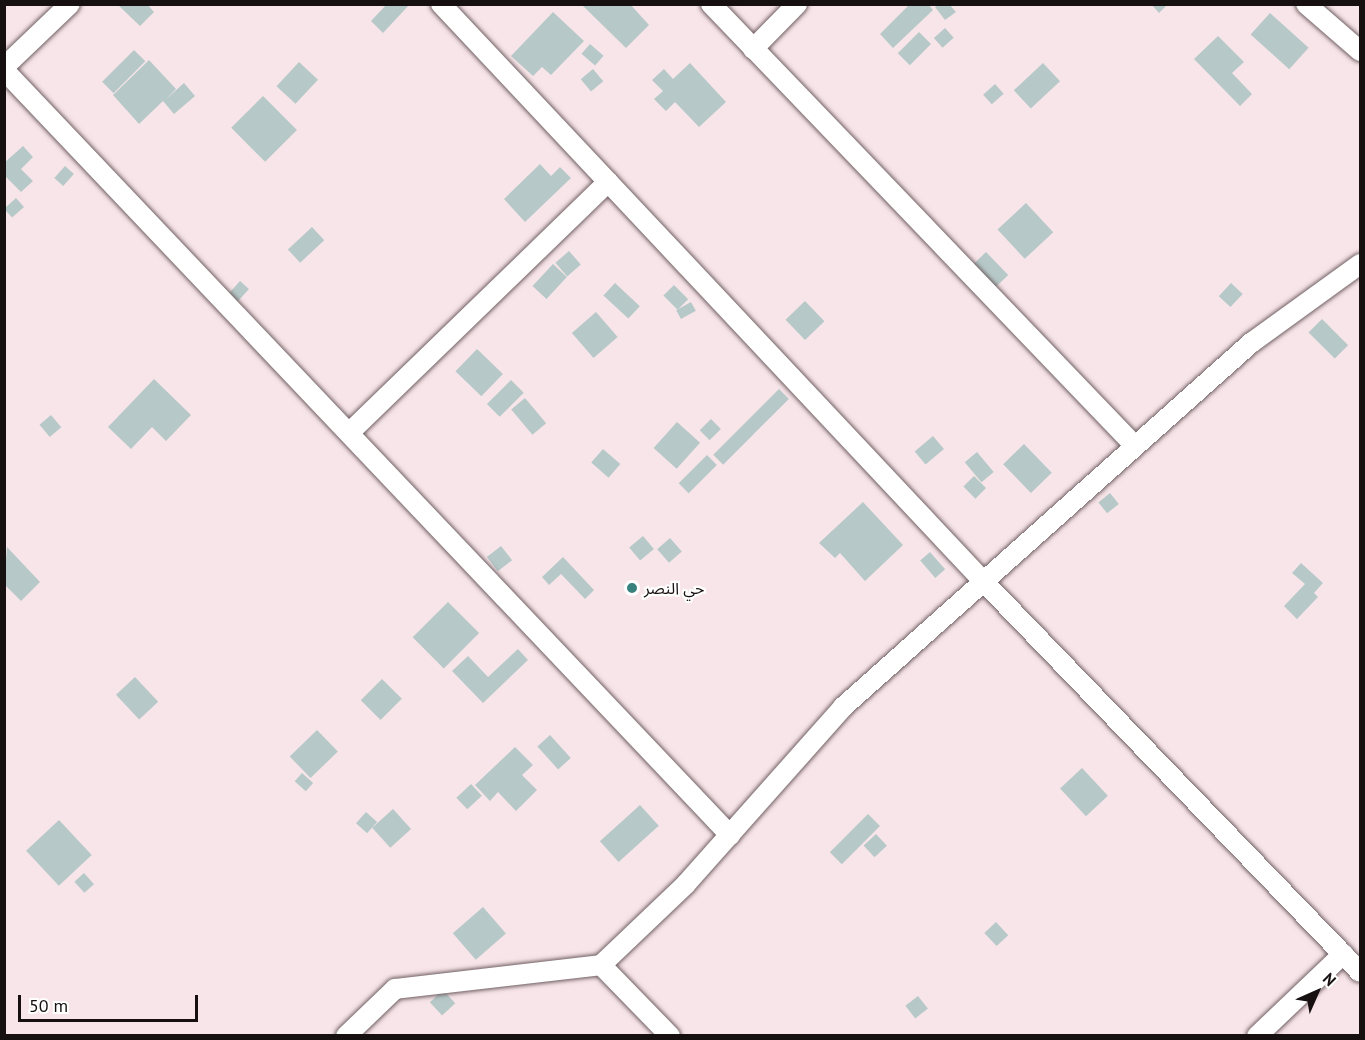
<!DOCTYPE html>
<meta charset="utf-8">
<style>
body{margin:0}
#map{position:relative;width:1365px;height:1040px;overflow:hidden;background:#f8e5e9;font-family:"PT Sans","Noto Sans Arabic",sans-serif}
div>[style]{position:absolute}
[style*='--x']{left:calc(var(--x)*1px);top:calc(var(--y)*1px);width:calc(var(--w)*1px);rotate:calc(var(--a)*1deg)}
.building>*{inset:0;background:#b6c9c8;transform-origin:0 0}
.roads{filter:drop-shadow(0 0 2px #706063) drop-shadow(0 0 2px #706063)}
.minor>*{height:20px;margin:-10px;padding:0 10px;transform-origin:10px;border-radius:10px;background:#fff}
.dots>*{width:16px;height:16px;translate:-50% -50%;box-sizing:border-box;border:3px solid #fff;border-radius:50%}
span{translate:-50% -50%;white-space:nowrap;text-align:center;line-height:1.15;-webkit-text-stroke:4.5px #fff;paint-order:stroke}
.poi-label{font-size:16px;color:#161011}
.left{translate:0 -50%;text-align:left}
.frame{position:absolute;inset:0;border:6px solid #161011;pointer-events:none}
.north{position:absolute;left:1287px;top:962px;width:60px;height:60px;-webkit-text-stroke:4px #fff;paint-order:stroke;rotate:45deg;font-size:16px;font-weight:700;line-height:24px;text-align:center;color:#161011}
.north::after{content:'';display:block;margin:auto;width:21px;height:27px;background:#161011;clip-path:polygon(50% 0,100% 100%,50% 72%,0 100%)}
.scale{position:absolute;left:18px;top:995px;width:180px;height:27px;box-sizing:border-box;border:3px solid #161011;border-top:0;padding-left:8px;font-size:18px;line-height:21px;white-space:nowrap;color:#161011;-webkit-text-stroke:4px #fff;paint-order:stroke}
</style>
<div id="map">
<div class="building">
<div style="clip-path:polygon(117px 4px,147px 4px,154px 12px,140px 26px)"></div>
<div style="clip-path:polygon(387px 4px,410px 4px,383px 33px,371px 21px)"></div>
<div style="clip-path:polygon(581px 4px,630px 4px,649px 25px,626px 48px)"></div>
<div style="clip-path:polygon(910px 4px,928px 4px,933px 10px,893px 48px,880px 34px)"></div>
<div style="clip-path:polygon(1151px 4px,1168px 4px,1159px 13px)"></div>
<div style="clip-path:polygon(939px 5px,950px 5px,956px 12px,945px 20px,935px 7px)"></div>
<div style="clip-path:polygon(553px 12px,584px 41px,551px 75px,542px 67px,533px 76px,511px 56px)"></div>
<div style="left:1270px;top:13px;width:52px;height:29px;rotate:42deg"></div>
<div style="left:945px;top:28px;width:13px;height:15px;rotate:48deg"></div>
<div style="left:919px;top:32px;width:17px;height:30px;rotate:45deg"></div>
<div style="clip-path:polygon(1218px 36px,1244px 62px,1232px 73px,1252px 94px,1240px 106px,1194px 59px)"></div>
<div style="left:590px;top:44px;width:18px;height:13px;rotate:41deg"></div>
<div style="left:134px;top:50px;width:16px;height:45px;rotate:45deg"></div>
<div style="clip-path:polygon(149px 60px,176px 89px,165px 100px,184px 83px,195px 96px,174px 114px,163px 101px,139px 124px,113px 95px)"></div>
<div style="left:299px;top:62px;width:26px;height:33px;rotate:43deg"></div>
<div style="clip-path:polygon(690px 63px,726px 102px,699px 127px,675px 102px,666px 111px,654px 99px,663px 91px,652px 80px,664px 69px,673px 79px)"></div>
<div style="left:1043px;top:63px;width:25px;height:40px;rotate:47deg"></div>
<div style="left:593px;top:69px;width:16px;height:16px;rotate:50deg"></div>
<div style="left:995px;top:84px;width:13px;height:16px;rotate:48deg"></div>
<div style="left:263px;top:96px;width:48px;height:45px;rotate:45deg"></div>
<div style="clip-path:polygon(23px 146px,33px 157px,21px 169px,33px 181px,21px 192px,4px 175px,4px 163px)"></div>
<div style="clip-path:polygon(540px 164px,551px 176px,560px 167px,571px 178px,525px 222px,504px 199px)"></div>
<div style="left:65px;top:166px;width:12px;height:16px;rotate:42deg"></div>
<div style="left:16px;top:198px;width:12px;height:16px;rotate:48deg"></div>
<div style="left:1026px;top:203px;width:40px;height:39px;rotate:47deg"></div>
<div style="left:312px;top:227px;width:18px;height:33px;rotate:47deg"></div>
<div style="left:569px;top:251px;width:18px;height:18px;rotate:49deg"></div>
<div style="left:986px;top:252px;width:32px;height:18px;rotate:46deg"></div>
<div style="left:553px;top:264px;width:19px;height:30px;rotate:43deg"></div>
<div style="left:240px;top:281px;width:12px;height:17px;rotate:42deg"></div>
<div style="left:615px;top:283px;width:34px;height:17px;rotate:43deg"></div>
<div style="left:1231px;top:283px;width:16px;height:18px;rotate:43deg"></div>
<div style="left:674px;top:285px;width:20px;height:15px;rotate:45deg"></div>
<div style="left:805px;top:301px;width:28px;height:27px;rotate:46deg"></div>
<div style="left:691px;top:302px;width:10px;height:17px;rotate:61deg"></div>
<div style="left:596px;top:312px;width:33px;height:32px;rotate:49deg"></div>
<div style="left:1322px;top:319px;width:37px;height:19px;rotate:45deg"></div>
<div style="left:477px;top:349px;width:36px;height:31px;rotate:44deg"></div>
<div style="clip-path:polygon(154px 379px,191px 415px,166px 441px,152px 427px,131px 449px,108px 427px)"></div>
<div style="left:511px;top:380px;width:18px;height:34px;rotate:45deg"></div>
<div style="left:779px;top:389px;width:14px;height:93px;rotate:45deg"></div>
<div style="left:525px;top:398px;width:33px;height:18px;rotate:50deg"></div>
<div style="left:51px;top:415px;width:16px;height:15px;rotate:50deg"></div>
<div style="left:711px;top:419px;width:14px;height:16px;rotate:45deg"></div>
<div style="left:677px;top:422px;width:31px;height:35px;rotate:42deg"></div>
<div style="left:933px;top:436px;width:17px;height:24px;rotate:50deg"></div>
<div style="left:1024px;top:444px;width:40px;height:29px;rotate:46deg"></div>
<div style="left:603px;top:449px;width:23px;height:18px;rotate:41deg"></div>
<div style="left:977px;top:452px;width:26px;height:16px;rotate:50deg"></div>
<div style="left:707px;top:455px;width:14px;height:40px;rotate:45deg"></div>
<div style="left:974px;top:476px;width:17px;height:15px;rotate:45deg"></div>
<div style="left:1110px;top:493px;width:14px;height:15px;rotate:51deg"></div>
<div style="clip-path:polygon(863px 502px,903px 545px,865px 581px,840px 553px,835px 558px,819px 543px)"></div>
<div style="left:643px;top:536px;width:17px;height:18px;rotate:50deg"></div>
<div style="left:670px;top:538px;width:18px;height:17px;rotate:49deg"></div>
<div style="left:501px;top:546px;width:18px;height:18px;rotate:52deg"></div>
<div style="clip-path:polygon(7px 547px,40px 582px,21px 601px,4px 584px)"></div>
<div style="left:930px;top:552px;width:23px;height:13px;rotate:49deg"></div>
<div style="clip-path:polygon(563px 557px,594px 590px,585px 599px,561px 574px,549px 585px,542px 577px)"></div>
<div style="clip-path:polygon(1301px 563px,1323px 583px,1314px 593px,1318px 597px,1297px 619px,1284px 606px,1305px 584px,1292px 573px)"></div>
<div style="left:448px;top:602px;width:44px;height:50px;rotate:45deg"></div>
<div style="clip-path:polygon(518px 649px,528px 660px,483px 703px,452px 671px,468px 656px,488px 677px)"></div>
<div style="left:135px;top:677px;width:34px;height:26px;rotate:47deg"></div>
<div style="left:382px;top:679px;width:28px;height:30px;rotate:45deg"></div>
<div style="left:317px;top:730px;width:30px;height:38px;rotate:46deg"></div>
<div style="left:550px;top:735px;width:31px;height:17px;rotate:48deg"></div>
<div style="clip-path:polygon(515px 747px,533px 765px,522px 775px,537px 790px,516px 811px,498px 792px,490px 801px,475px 785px)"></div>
<div style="left:1082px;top:768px;width:38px;height:30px;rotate:47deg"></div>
<div style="left:302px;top:773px;width:15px;height:11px;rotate:42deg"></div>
<div style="left:471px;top:784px;width:16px;height:20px;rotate:47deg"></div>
<div style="left:640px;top:805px;width:28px;height:54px;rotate:48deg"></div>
<div style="left:393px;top:809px;width:27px;height:28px;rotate:48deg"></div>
<div style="left:366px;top:812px;width:15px;height:15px;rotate:42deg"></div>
<div style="left:868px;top:814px;width:17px;height:54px;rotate:45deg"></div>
<div style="left:59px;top:820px;width:48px;height:45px;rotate:47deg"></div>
<div style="left:876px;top:834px;width:16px;height:17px;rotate:47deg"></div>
<div style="left:84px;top:873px;width:15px;height:13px;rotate:48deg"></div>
<div style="left:483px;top:907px;width:35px;height:40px;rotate:49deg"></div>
<div style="left:996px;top:922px;width:18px;height:16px;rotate:47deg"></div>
<div style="left:443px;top:990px;width:18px;height:18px;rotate:47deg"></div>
<div style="left:918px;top:996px;width:16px;height:16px;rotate:52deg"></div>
</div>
<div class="roads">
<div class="minor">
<div style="--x:441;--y:4;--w:792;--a:46.79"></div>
<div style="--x:983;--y:581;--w:543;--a:46.04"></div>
<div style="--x:711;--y:4;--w:612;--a:46.19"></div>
<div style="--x:1306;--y:4;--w:72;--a:41"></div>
<div style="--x:753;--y:49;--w:63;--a:-45.6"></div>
<div style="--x:4;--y:67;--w:91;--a:-43.7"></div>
<div style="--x:4;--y:70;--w:1055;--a:46.5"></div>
<div style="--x:349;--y:433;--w:361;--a:-44.1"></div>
<div style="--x:601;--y:965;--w:99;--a:45.8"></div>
<div style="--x:346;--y:1036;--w:68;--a:-43.8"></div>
<div style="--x:395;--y:989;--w:207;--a:-6.6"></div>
<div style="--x:601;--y:965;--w:117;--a:-43.6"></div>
<div style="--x:686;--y:884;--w:237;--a:-48.4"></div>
<div style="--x:843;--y:707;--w:547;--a:-41.74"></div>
<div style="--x:1251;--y:343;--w:135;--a:-35.9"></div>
<div style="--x:1257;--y:1036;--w:119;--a:-43.6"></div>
</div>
</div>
<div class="dots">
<div style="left:632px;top:588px;background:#39817d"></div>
</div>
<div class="poi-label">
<span class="left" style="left:644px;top:588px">حي النصر</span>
</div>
<div class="frame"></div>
<div class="north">N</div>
<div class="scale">50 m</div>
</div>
